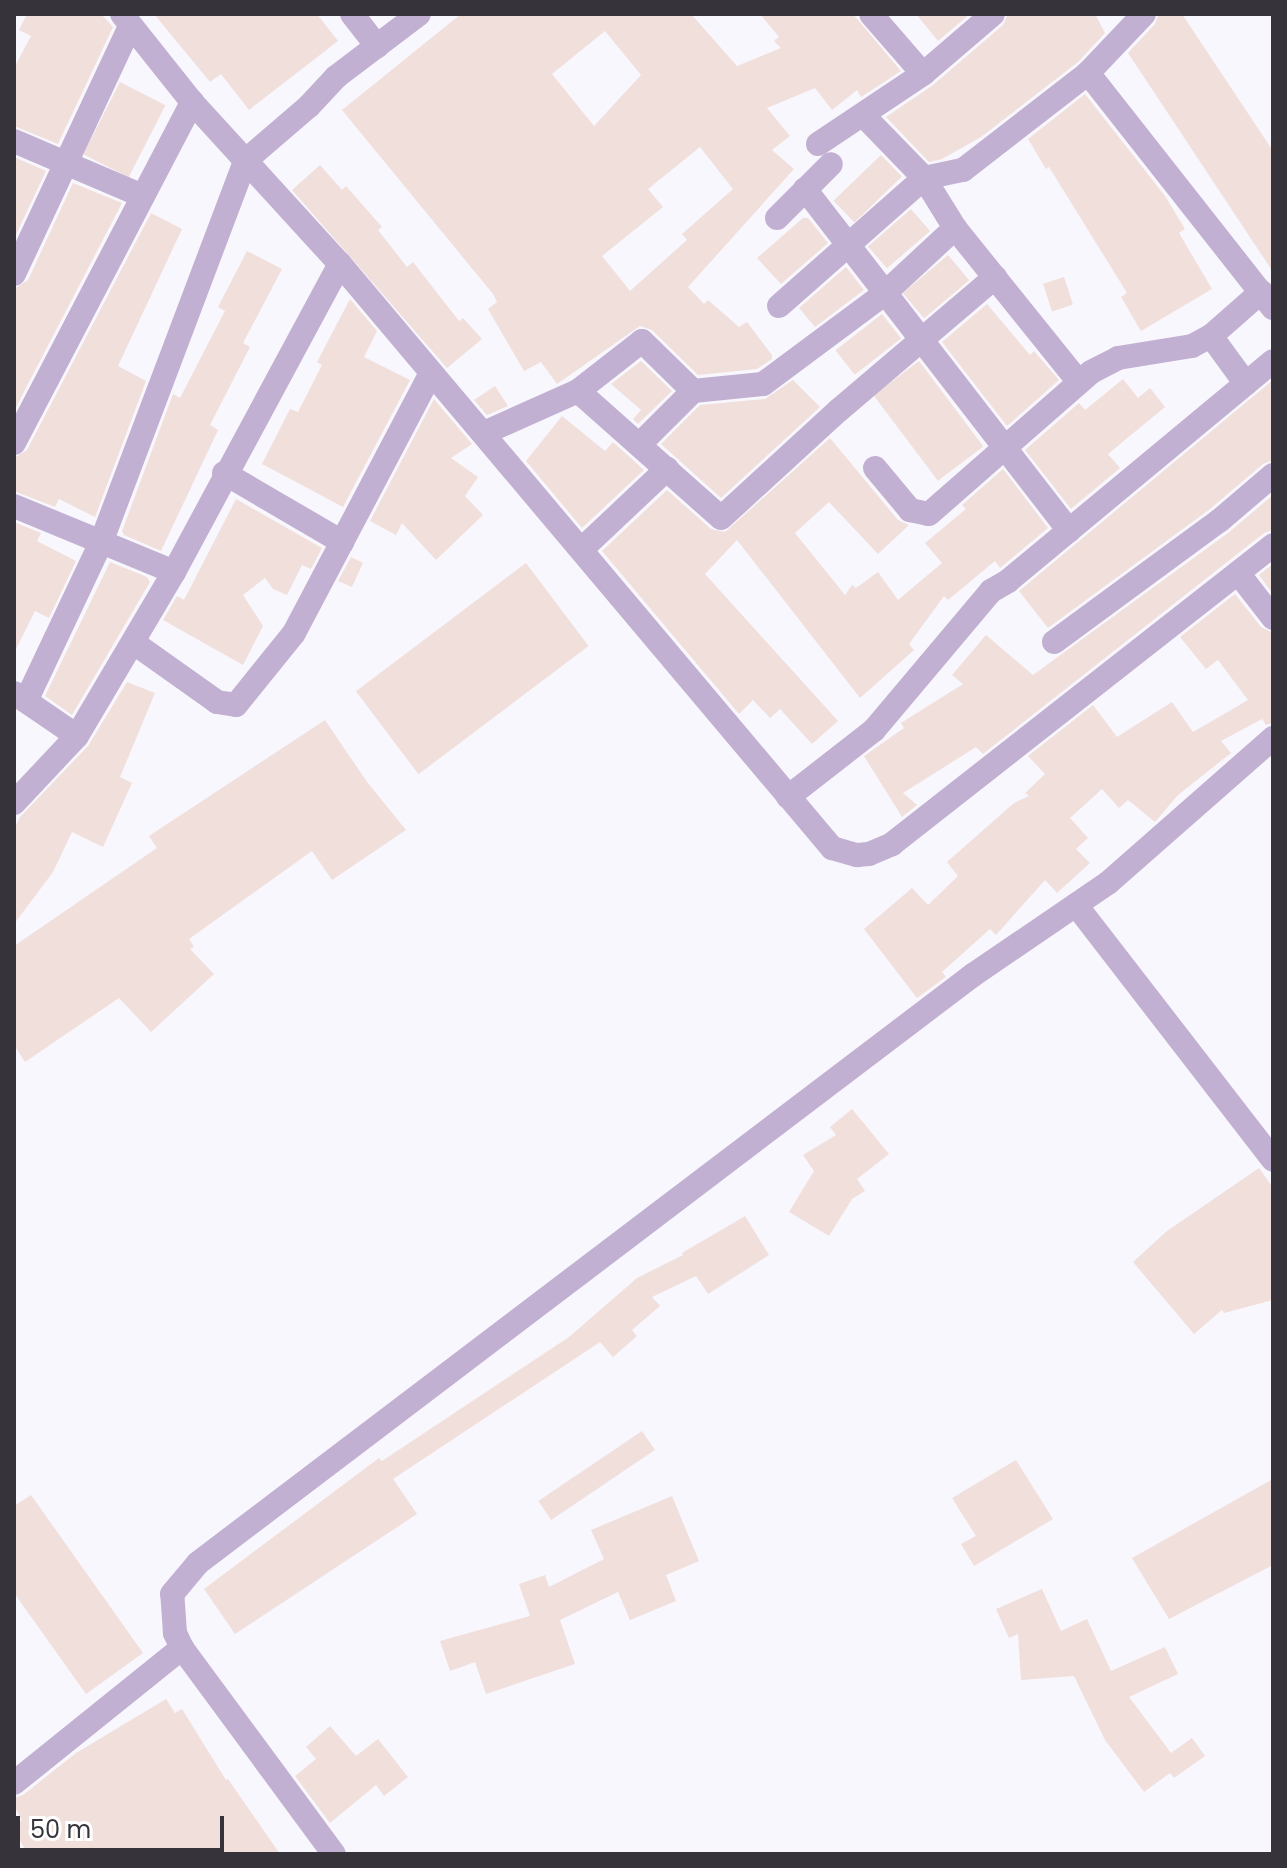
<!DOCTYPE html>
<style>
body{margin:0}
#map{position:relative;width:1287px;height:1868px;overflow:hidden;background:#f8f7fd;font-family:Poppins,sans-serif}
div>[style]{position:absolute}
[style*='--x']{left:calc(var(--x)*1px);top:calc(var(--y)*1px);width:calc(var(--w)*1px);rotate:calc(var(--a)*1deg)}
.building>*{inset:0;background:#f1dfdc;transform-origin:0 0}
.minor>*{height:24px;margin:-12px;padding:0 12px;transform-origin:12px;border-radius:12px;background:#c2b0d2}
span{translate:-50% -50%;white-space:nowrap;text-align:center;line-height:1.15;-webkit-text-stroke:7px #fff;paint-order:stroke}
.frame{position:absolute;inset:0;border:16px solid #36343a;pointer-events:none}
.scale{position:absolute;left:16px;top:1816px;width:208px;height:36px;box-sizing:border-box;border:4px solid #36343a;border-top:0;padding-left:10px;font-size:24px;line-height:28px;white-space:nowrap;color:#36343a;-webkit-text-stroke:6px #fff;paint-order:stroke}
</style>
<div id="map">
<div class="building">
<div style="clip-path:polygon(27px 14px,101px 14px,113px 27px,58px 144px,14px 126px,14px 68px,31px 36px,19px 30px)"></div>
<div style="clip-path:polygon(154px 14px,317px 14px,338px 41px,249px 110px,221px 74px,210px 82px)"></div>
<div style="clip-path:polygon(evenodd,461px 14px,691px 14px,737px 66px,781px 48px,774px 41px,779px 37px,760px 14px,853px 14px,901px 71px,861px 97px,857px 90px,832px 110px,815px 88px,767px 108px,790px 136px,772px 150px,794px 169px,688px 287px,704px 304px,708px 300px,739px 327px,747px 322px,772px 355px,772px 359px,757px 369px,698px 375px,652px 330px,640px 326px,557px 384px,541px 362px,524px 371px,488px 309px,497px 302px,493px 294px,342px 110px,461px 14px,605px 31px,641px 75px,594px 126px,552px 74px,605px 31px,461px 14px,700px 147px,733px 189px,682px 234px,687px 240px,630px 291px,602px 256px,663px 207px,648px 189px,700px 147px)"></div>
<div style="clip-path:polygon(916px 14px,970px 14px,938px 41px)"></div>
<div style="clip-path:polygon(1008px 14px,1095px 14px,1105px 33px,1078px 62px,981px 137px,942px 159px,929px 162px,886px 117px,933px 85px,1003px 25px)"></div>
<div style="clip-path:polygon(1159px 14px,1182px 14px,1273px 151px,1273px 272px,1128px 53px,1155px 24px)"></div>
<div style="left:120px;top:82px;width:51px;height:81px;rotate:27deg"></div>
<div style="clip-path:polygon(1085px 94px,1165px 196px,1185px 229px,1179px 233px,1212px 289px,1141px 331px,1121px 297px,1127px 293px,1049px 167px,1046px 169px,1028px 139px)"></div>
<div style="left:881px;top:155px;width:30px;height:66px;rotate:46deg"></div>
<div style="clip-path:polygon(14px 157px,46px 171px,14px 239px)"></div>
<div style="clip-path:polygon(320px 165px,342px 190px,346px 186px,382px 227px,378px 230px,407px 267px,413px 262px,459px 321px,463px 318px,482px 339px,447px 368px,292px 190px)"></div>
<div style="clip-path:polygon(73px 183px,122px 203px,14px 411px,14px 289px,28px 280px)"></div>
<div style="left:911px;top:209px;width:29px;height:57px;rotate:49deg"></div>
<div style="clip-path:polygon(151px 213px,182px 229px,118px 366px,146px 381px,95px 517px,59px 499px,55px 507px,14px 491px,14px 458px,27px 450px)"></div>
<div style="clip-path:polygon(803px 218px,808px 218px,828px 243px,781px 284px,757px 258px)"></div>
<div style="clip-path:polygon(247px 251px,282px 269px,243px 343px,250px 347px,210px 425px,218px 430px,161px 551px,124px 535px,122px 531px,173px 394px,180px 398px,225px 311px,218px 307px)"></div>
<div style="left:948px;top:255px;width:33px;height:59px;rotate:50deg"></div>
<div style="clip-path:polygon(846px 267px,864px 290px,815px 327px,799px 308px)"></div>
<div style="left:1064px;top:277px;width:29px;height:22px;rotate:72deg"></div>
<div style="clip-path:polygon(350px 299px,377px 331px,364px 357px,410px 380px,343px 507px,262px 464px,290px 409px,298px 412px,322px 365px,317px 362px)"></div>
<div style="clip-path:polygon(987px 304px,1030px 355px,1034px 351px,1059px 380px,1007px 426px,942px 342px)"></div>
<div style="left:882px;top:314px;width:31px;height:59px;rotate:52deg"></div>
<div style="clip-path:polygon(641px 361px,672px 391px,638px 424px,633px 419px,641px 410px,611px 384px)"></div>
<div style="left:919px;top:361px;width:107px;height:57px;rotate:53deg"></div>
<div style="clip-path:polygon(1123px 379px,1138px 398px,1150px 388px,1165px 407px,1108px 454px,1120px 468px,1071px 509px,1025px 450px,1079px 403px,1085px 410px)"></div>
<div style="clip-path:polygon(793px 380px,820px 407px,721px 498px,661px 444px,700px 405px,765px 399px)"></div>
<div style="clip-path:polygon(1273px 380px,1273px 460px,1263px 464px,1210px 509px,1048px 628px,1019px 591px)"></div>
<div style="clip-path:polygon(495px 386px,508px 406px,487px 415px,474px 400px)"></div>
<div style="clip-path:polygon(434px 399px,472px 444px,451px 458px,478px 477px,465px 496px,483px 515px,436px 560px,402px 523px,396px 535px,370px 521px)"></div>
<div style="clip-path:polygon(562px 416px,605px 451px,613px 442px,644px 470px,582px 528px,526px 461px)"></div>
<div style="clip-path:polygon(830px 438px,898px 520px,909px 525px,878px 554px,829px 502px,795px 533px,845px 595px,852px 585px,856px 588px,878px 572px,898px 600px,942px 563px,925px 543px,966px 509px,962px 505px,1003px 469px,1048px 528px,1000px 568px,995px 561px,948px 600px,944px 596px,909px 644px,914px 650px,860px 698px,737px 540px,705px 574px,838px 721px,812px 744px,780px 709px,770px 718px,753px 700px,739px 714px,602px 551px,667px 490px,711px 529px,725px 532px)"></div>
<div style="clip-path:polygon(1273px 495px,1273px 530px,1264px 533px,983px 754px,976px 747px,903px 793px,917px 805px,902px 817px,864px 756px,904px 728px,901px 723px,963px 684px,952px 675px,986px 635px,1033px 675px,1228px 533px)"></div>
<div style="clip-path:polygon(236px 499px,322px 548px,311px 569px,302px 565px,287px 595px,273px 589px,265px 578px,243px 595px,263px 626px,243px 665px,163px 620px,177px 596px,184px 600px)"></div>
<div style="clip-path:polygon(14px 522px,41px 533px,37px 541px,76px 561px,49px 618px,35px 611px,14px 653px)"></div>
<div style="clip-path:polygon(351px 557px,363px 563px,352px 587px,338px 581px)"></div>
<div style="clip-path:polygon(110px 562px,147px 577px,150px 582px,72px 715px,45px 696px)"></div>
<div style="left:526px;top:563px;width:104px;height:213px;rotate:53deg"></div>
<div style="clip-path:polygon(1273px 564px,1273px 594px,1259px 575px)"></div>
<div style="clip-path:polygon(1235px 594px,1261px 627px,1273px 633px,1273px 723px,1266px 725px,1262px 719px,1221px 741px,1231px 753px,1178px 795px,1155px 822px,1128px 800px,1119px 808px,1102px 789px,1070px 818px,1088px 838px,1076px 849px,1090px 863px,1057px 893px,1045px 880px,996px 935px,990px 929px,942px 972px,946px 977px,917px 998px,864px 929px,912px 888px,928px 905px,958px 876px,947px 862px,1014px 803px,1029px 796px,1025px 793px,1045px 774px,1028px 756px,1093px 705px,1117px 737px,1172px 702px,1193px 732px,1248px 700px,1218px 660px,1206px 669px,1180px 637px)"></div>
<div style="clip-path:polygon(127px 682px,155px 693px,120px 777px,132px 783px,103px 847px,72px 832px,53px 872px,14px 924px,14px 829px,20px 817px,88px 746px)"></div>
<div style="clip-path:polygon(325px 720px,367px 782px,406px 830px,332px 880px,312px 851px,189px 939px,194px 947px,190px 949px,214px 974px,151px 1032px,119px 998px,25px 1062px,14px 1045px,14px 946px,157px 848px,149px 836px)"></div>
<div style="clip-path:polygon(852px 1109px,889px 1154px,857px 1179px,865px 1191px,852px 1199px,829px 1236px,789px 1212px,814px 1171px,803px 1155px,836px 1135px,830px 1127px)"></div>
<div style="clip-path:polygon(1259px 1168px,1273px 1188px,1273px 1300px,1224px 1313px,1222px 1310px,1194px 1334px,1133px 1262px,1167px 1231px)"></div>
<div style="clip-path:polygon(745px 1216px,769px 1255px,708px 1294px,696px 1276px,652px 1297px,660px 1306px,632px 1330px,637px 1336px,613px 1357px,600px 1342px,393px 1479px,417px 1514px,235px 1634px,204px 1589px,379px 1458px,382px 1461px,569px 1337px,637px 1278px,683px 1255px,682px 1253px)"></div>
<div style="left:642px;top:1431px;width:23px;height:125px;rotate:56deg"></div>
<div style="clip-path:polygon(1016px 1460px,1053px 1519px,974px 1566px,961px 1544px,976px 1536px,952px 1498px)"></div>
<div style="clip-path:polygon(1273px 1479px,1273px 1565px,1169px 1619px,1132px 1558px)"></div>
<div style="clip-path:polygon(31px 1495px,143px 1653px,86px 1694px,14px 1593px,14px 1506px)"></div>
<div style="clip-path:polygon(672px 1496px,699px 1561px,666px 1575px,676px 1601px,630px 1620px,618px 1592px,560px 1620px,575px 1664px,486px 1694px,475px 1662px,450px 1671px,440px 1641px,530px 1616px,519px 1584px,545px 1575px,549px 1587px,604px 1559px,591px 1530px)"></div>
<div style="clip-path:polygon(1042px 1589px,1061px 1631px,1087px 1619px,1111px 1671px,1165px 1647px,1178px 1674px,1129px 1697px,1171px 1753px,1192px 1738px,1205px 1756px,1174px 1778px,1170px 1773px,1144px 1792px,1105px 1740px,1074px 1676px,1021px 1680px,1018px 1634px,1009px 1638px,996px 1609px)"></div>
<div style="clip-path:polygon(166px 1699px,175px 1713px,182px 1709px,226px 1780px,228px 1779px,280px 1854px,28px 1854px,14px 1831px,14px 1825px,22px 1820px,14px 1806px,14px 1798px,23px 1795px,76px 1753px)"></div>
<div style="clip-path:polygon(330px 1726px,356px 1756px,378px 1739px,408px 1777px,384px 1796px,376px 1785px,330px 1823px,295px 1776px,316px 1759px,306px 1747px)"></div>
</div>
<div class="minor">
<div style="--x:122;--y:14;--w:112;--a:51.5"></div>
<div style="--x:192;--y:102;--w:219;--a:47.6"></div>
<div style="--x:340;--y:264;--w:764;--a:49.89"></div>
<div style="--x:832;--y:848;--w:26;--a:16"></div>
<div style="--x:857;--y:855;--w:12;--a:-5"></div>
<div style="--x:869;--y:854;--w:25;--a:-23"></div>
<div style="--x:892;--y:844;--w:484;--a:-38.1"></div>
<div style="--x:352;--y:14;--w:41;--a:52"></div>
<div style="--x:1088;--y:73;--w:299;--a:51.8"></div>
<div style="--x:923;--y:74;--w:92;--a:-40.6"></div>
<div style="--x:863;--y:115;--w:88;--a:45.9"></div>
<div style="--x:924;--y:178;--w:59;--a:58.2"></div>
<div style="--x:955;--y:228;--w:198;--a:51.2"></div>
<div style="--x:14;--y:141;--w:140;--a:23.1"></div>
<div style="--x:818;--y:144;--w:126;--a:-33.7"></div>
<div style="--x:923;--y:74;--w:79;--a:-130.9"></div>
<div style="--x:805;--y:189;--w:432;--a:52.3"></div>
<div style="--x:777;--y:218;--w:76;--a:-45"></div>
<div style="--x:14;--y:274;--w:274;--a:-64.9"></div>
<div style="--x:779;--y:306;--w:193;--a:-41.4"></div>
<div style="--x:924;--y:178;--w:40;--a:-12"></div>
<div style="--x:963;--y:170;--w:158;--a:-37.8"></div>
<div style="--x:1088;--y:73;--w:81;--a:-46.5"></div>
<div style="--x:1211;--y:336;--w:59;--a:53.9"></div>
<div style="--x:578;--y:391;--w:191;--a:41.6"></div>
<div style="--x:721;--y:518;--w:160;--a:-42.5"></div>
<div style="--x:839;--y:410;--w:205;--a:-40.4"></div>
<div style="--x:484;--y:433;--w:103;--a:-24.1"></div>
<div style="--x:578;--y:391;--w:81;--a:-38"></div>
<div style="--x:642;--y:341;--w:71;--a:44.4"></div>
<div style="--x:14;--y:443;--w:385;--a:-62.4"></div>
<div style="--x:640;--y:444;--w:75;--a:-45"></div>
<div style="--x:693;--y:391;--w:70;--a:-5.7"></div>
<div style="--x:763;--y:384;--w:151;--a:-36.6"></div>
<div style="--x:884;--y:294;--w:97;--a:-42.9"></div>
<div style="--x:875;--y:468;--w:55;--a:50.2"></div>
<div style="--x:910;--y:510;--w:19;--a:12"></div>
<div style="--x:929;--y:514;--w:215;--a:-41.2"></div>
<div style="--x:1091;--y:372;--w:30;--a:-27"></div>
<div style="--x:1118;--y:358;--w:75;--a:-9.2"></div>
<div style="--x:1192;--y:346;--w:21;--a:-28"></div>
<div style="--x:1211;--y:336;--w:67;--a:-41.3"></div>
<div style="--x:224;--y:473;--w:137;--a:30.3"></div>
<div style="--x:14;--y:506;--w:173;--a:22.4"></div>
<div style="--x:582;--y:549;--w:117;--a:-43.3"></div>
<div style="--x:1238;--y:573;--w:57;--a:52.1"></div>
<div style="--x:1054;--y:642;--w:205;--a:-36.3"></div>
<div style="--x:1219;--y:521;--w:71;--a:-40.4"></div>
<div style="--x:134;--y:643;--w:102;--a:35.4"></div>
<div style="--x:217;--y:702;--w:19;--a:9"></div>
<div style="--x:236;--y:705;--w:92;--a:-51.1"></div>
<div style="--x:294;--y:633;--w:294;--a:-62.2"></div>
<div style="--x:14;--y:693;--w:76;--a:34.3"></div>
<div style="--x:77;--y:736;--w:92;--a:133.2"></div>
<div style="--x:26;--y:701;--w:178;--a:-64.7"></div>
<div style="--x:102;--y:540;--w:405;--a:-69.3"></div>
<div style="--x:245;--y:161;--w:84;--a:-40.7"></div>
<div style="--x:309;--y:106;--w:40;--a:-47"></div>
<div style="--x:336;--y:77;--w:104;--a:-37.2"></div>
<div style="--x:77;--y:736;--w:191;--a:-59.4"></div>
<div style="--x:174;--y:572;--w:350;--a:-61.7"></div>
<div style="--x:788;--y:797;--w:109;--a:-37.9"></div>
<div style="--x:874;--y:730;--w:182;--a:-49.9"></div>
<div style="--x:991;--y:591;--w:20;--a:-30"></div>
<div style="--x:1008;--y:581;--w:344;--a:-39.7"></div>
<div style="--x:1076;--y:905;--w:322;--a:52.3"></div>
<div style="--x:182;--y:1648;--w:256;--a:53.6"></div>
<div style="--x:14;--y:1783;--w:216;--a:-38.8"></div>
<div style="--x:182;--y:1648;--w:17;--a:-115"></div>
<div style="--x:175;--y:1633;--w:39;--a:-94"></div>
<div style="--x:172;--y:1594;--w:40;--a:-50"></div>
<div style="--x:198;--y:1563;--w:973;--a:-37.19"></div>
<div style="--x:973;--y:975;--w:163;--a:-34.3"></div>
<div style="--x:1108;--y:883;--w:220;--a:-41.3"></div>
</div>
<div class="frame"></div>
<div class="scale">50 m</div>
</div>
